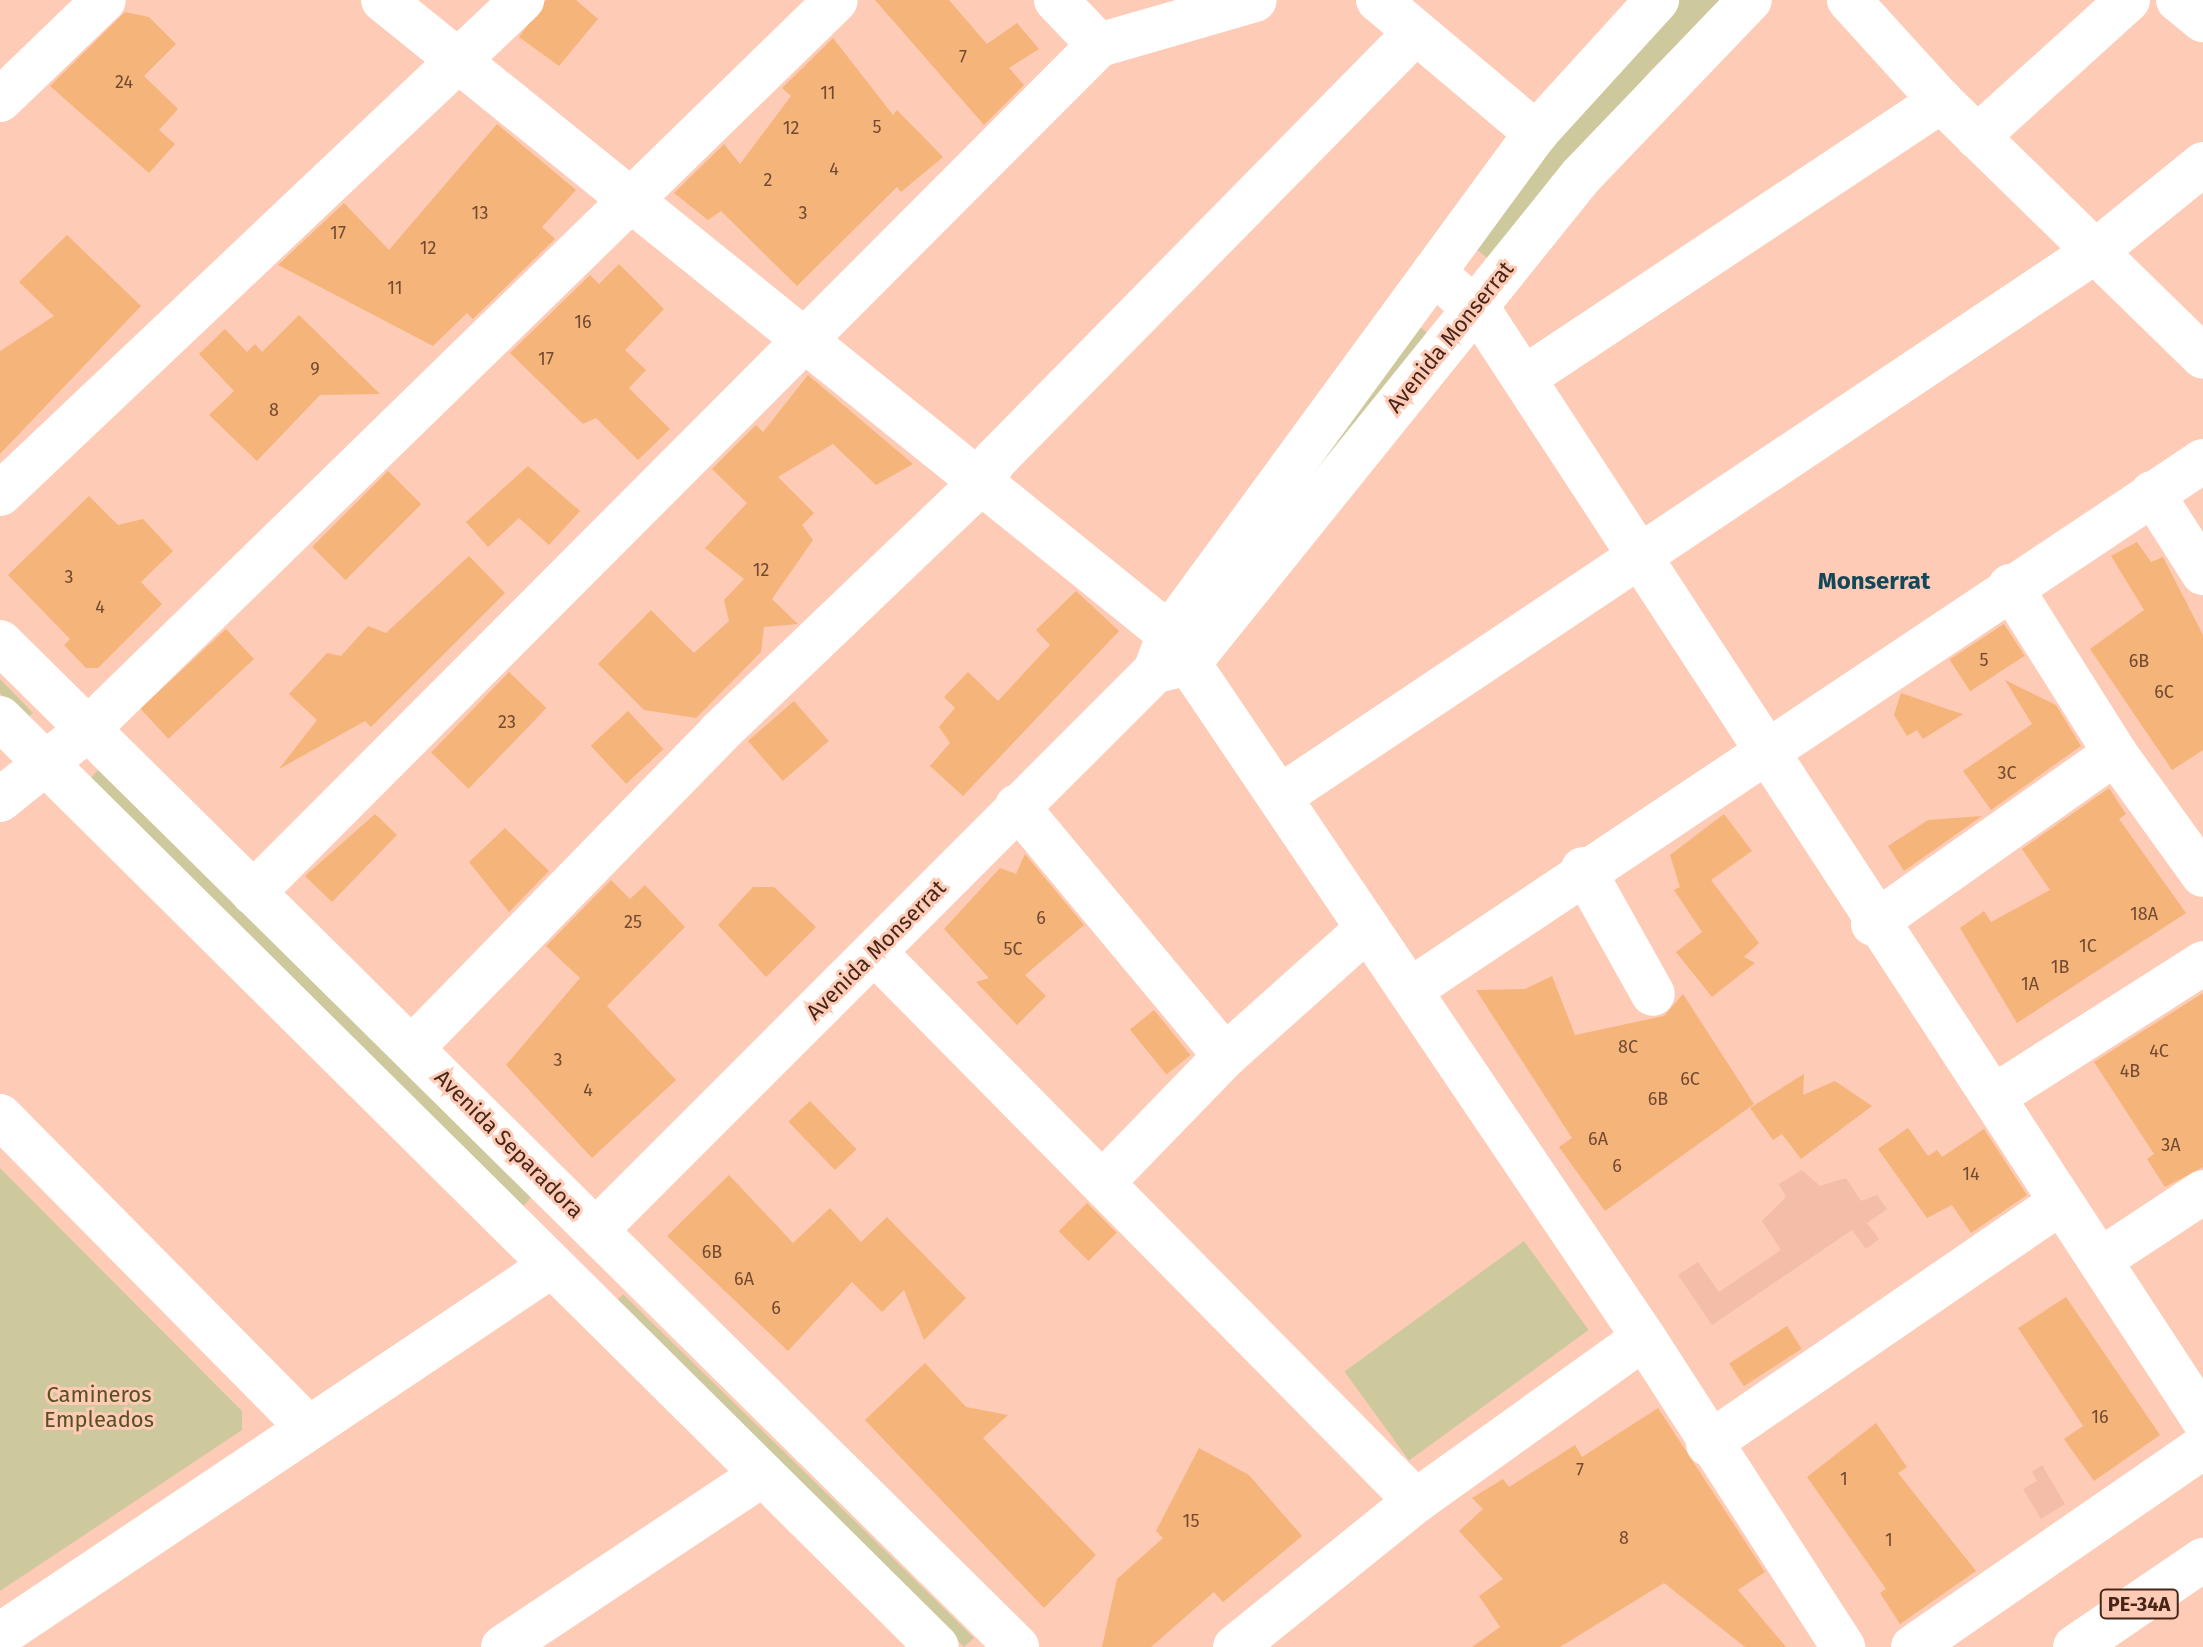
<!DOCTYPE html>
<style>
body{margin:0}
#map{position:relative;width:2203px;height:1647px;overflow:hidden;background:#fecbb7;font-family:"Fira Sans",sans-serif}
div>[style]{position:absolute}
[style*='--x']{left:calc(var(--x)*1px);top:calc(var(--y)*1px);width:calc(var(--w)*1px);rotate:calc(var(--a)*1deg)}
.built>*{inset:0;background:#f3bda8}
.green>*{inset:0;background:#cec99d;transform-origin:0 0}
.building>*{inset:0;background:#f5b479;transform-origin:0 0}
.minor>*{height:44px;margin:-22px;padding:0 22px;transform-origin:22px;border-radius:22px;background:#fff}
.highway>*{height:44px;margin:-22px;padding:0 22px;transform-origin:22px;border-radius:22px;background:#fff}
span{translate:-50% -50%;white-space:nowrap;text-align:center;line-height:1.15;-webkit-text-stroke:6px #fecbb7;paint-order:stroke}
.number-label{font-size:18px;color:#724a31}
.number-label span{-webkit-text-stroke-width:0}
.shield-label span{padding:2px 6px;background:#fecbb7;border:2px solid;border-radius:6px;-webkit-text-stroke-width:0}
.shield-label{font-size:20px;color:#462619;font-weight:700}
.street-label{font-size:22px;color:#462619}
.park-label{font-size:22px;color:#57511f}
.neighbourhood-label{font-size:24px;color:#134858;font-weight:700}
</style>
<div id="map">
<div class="built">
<div style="clip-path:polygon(1802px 1170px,1820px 1186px,1846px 1178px,1861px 1201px,1877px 1195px,1887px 1209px,1867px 1223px,1879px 1239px,1866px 1249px,1852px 1230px,1712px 1325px,1678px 1275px,1698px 1262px,1719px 1292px,1781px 1250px,1762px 1221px,1786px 1197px,1779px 1184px)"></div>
<div style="clip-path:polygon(2042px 1465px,2065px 1504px,2041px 1519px,2023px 1489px,2037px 1481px,2032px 1472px)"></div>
</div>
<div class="green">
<div style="clip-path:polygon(1678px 0,1724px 0,1651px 70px,1490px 260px,1473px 247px,1554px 139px)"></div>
<div style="clip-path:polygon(1416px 324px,1428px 333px,1281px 516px)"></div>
<div style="clip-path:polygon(0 679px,33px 713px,25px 719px,0 693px)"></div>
<div style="clip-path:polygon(98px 770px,533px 1195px,519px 1211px,90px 779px)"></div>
<div style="clip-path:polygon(0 1168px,242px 1411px,242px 1430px,0 1591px)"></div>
<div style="left:1524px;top:1241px;width:110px;height:222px;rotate:54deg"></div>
<div style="clip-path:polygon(623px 1294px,974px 1638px,964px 1647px,615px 1302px)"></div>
</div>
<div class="building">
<div style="clip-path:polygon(546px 0,576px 0,598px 19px,559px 66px,519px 37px)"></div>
<div style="clip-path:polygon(875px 0,949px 0,987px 44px,1017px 23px,1039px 49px,1009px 68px,1024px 85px,984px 125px)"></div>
<div style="clip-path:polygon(125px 12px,149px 17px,176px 44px,144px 76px,178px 109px,159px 130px,175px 144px,149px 173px,50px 86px)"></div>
<div style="clip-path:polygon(833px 38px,893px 115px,897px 110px,943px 157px,901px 192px,897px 187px,797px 286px,721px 211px,708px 220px,674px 193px,724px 144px,740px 164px,791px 96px,782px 88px)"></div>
<div style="clip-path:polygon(497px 124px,576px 190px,542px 227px,555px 239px,473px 319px,467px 313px,433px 346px,278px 265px,344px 203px,389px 250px)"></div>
<div style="clip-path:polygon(67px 235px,141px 306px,0 454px,0 351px,54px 316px,19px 282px)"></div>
<div style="clip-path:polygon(619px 264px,664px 309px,625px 350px,646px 370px,629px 388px,670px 429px,638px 460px,596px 418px,583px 424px,510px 353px,590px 275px,599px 284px)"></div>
<div style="clip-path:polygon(299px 315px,380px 394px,320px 395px,257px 461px,209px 415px,234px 391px,199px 354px,225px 329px,247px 352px,255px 344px,262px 352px)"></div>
<div style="clip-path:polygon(808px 375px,913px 464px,876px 485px,833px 444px,778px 477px,814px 513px,802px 525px,813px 540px,772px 599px,798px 624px,764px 627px,761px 652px,696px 718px,644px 710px,598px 664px,651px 610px,694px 653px,729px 621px,724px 600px,744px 579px,705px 548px,747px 503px,712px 469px,756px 425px,763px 432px)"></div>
<div style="clip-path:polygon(528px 466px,580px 511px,549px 545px,519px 518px,488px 547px,466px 522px)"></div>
<div style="left:388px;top:471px;width:47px;height:107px;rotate:45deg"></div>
<div style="clip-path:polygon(89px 496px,118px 525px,143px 519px,173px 551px,141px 582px,162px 604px,98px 668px,86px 668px,64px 645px,70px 639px,8px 575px)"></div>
<div style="clip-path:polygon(2137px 542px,2151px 562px,2163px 557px,2203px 635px,2203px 750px,2172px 770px,2090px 649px,2144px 610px,2111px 556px)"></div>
<div style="clip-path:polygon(469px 556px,505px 593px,371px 727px,365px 721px,279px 769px,317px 720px,289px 694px,327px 653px,341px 656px,368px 626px,386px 633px)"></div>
<div style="clip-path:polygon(1076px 591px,1119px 631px,963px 796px,930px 766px,950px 743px,939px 727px,955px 708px,944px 697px,968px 672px,998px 701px,1050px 645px,1036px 630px)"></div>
<div style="left:2004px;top:624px;width:38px;height:65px;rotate:57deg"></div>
<div style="left:226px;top:629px;width:41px;height:117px;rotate:47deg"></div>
<div style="left:509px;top:672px;width:52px;height:112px;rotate:44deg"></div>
<div style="clip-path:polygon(2005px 680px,2056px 705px,2081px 746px,1991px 810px,1963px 771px,2032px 724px)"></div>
<div style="clip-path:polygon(1901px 693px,1950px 710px,1963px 714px,1923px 739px,1917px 730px,1907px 736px,1894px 715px)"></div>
<div style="left:794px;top:701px;width:53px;height:61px;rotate:49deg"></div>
<div style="left:628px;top:711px;width:52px;height:51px;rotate:47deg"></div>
<div style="clip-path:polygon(2109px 788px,2126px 814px,2119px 819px,2186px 913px,2017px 1023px,1960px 928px,1984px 911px,1991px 922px,2050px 890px,2022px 849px)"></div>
<div style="clip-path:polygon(375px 814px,397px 835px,332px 902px,305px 876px)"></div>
<div style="clip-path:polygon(1724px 814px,1752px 851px,1711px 880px,1759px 943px,1744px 957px,1755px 963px,1712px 997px,1676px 952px,1702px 932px,1674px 890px,1680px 887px,1670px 855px)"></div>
<div style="clip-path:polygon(1982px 816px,1904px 871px,1888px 846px,1928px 820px)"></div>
<div style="clip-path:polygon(505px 828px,549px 871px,509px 912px,469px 862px)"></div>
<div style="clip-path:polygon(1025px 854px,1084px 925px,1025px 975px,1046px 996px,1017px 1025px,976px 982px,989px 978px,944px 929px,1000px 868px,1016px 874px)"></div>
<div style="clip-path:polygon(611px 880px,630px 899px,645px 885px,685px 927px,607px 1006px,676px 1080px,592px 1158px,506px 1065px,580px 978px,546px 946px)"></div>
<div style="clip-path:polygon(753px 887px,774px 887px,816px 927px,766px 977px,718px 925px)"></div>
<div style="clip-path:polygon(1552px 976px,1575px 1035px,1664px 1016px,1683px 994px,1754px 1104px,1605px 1211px,1559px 1147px,1572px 1138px,1476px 990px,1525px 989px)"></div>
<div style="clip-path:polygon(2203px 993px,2203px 1167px,2165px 1187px,2147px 1159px,2154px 1154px,2094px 1062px)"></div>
<div style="left:1154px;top:1010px;width:58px;height:31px;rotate:51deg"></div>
<div style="clip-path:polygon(1804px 1074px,1803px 1095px,1835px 1081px,1872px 1106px,1801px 1159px,1782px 1134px,1773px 1140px,1750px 1108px)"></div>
<div style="left:810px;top:1101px;width:67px;height:30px;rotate:46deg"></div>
<div style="clip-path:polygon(1908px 1128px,1928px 1156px,1937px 1150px,1942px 1157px,1984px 1129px,2027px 1195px,1971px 1233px,1952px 1205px,1927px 1218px,1878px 1149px)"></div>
<div style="clip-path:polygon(729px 1175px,793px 1243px,830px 1208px,861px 1242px,887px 1217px,966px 1298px,924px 1340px,904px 1290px,882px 1312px,852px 1282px,788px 1351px,667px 1236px)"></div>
<div style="left:1087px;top:1203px;width:42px;height:40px;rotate:45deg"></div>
<div style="clip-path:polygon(2066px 1297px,2160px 1435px,2094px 1481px,2064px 1439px,2083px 1426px,2018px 1328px)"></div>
<div style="left:1787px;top:1326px;width:27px;height:69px;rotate:57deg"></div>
<div style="clip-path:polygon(925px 1363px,966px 1407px,1008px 1415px,983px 1438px,1096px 1555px,1044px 1608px,865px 1420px)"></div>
<div style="clip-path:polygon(1658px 1408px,1765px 1572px,1738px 1590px,1786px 1647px,1745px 1647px,1664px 1583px,1560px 1647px,1472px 1647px,1500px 1627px,1479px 1596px,1503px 1579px,1459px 1531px,1483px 1509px,1472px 1498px,1503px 1479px,1509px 1487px,1575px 1445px,1582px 1457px)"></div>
<div style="clip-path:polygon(1876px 1423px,1907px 1467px,1898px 1473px,1976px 1571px,1900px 1624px,1880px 1593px,1886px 1589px,1807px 1477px)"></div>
<div style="clip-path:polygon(1199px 1448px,1249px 1475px,1302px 1536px,1223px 1602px,1214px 1592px,1151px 1647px,1102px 1647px,1117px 1579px,1163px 1538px,1156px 1531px)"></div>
</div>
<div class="minor">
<div style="--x:383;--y:0;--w:1010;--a:38.89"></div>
<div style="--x:1169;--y:634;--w:849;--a:55.99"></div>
<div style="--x:1644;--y:1338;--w:368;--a:57.2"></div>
<div style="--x:1056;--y:0;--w:62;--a:46.3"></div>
<div style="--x:1378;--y:0;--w:207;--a:40.1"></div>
<div style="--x:1849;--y:0;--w:137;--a:47.7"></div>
<div style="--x:1941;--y:101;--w:366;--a:44.3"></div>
<div style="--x:2178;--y:0;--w:32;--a:39"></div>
<div style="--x:0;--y:100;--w:144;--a:-43.9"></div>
<div style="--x:1977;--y:137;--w:204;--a:-42.2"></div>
<div style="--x:1434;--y:272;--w:68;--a:42.6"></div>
<div style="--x:1484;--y:318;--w:1315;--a:56.85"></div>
<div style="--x:1524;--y:378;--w:501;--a:-33.59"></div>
<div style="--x:2152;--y:493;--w:95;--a:57.5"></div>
<div style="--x:0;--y:494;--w:719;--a:-43.42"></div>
<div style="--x:2010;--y:586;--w:197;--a:57.8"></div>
<div style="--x:2115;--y:753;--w:150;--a:54.2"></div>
<div style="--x:0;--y:642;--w:1430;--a:44.66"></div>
<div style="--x:1161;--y:670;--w:29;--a:-14"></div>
<div style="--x:1189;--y:663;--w:625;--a:-51.17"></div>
<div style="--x:1581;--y:176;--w:244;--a:-46.2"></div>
<div style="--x:0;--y:718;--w:1319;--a:44.75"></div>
<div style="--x:1281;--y:796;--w:980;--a:-33.77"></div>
<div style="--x:2096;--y:251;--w:138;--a:-39.1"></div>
<div style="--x:0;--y:800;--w:113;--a:-38.9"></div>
<div style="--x:88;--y:729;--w:1044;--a:-44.26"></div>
<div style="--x:1017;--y:806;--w:325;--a:50.2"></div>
<div style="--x:1583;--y:869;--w:143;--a:60.8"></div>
<div style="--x:253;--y:893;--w:1198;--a:-45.07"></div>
<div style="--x:1099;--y:45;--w:162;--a:-16.1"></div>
<div style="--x:1873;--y:924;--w:296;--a:-35.2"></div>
<div style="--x:875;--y:953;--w:770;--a:45.37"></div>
<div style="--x:1410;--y:990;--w:953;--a:-33.71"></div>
<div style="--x:412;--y:1048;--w:440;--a:-45.7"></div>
<div style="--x:719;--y:733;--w:362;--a:-43.7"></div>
<div style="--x:981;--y:483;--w:26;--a:-59"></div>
<div style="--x:994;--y:461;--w:600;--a:-45.47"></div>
<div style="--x:1993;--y:1097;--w:249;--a:-32.5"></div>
<div style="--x:0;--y:1116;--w:435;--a:45.3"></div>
<div style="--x:1104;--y:1181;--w:174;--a:-45.9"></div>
<div style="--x:1225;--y:1056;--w:191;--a:-41.8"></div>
<div style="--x:597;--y:1229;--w:789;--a:-45"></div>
<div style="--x:1155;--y:671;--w:40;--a:-69"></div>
<div style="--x:1169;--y:634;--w:621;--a:-53.78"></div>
<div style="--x:1536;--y:133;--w:180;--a:-47.7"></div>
<div style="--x:2100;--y:1260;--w:123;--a:-33.4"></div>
<div style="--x:1708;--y:1444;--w:427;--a:-34.4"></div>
<div style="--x:0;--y:1635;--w:662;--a:-33.79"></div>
<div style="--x:503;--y:1647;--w:312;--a:-33.6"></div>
<div style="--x:1235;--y:1647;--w:233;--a:-38.9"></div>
<div style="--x:1416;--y:1501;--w:280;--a:-35.6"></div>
<div style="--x:1913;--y:1647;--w:352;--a:-34.6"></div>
</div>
<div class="highway">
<div style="--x:2075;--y:1647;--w:155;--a:-34.2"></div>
</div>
<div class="number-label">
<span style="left:963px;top:57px">7</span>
<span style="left:124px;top:82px">24</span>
<span style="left:828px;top:93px">11</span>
<span style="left:877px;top:127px">5</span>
<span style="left:791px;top:128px">12</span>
<span style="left:834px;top:169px">4</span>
<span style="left:768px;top:180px">2</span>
<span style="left:480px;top:213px">13</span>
<span style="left:803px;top:213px">3</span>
<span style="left:338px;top:233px">17</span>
<span style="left:428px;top:248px">12</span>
<span style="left:395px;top:288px">11</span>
<span style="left:583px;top:322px">16</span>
<span style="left:546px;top:359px">17</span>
<span style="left:315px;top:369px">9</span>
<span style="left:274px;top:410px">8</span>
<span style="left:761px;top:570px">12</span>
<span style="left:69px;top:577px">3</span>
<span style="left:100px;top:607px">4</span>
<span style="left:1984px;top:660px">5</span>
<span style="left:2139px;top:661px">6B</span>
<span style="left:2164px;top:692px">6C</span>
<span style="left:507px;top:722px">23</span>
<span style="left:2007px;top:773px">3C</span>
<span style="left:2144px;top:914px">18A</span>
<span style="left:1041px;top:918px">6</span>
<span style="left:633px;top:922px">25</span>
<span style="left:2088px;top:946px">1C</span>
<span style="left:1013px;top:949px">5C</span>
<span style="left:2060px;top:967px">1B</span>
<span style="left:2030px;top:984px">1A</span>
<span style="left:1628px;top:1047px">8C</span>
<span style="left:2159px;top:1051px">4C</span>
<span style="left:558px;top:1060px">3</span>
<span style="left:2130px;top:1071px">4B</span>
<span style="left:1690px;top:1079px">6C</span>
<span style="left:588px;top:1090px">4</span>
<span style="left:1658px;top:1099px">6B</span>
<span style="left:1598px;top:1139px">6A</span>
<span style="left:2171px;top:1145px">3A</span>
<span style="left:1617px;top:1166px">6</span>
<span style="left:1971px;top:1174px">14</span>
<span style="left:712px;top:1252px">6B</span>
<span style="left:744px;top:1279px">6A</span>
<span style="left:776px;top:1308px">6</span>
<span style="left:2100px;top:1417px">16</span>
<span style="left:1580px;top:1470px">7</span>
<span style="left:1844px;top:1479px">1</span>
<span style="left:1191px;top:1521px">15</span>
<span style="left:1624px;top:1538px">8</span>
<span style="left:1889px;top:1540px">1</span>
</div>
<div class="shield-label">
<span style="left:2139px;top:1604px">PE-34A</span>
</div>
<div class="street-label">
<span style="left:1450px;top:337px;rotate:-51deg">Avenida Monserrat</span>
<span style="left:876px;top:950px;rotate:-45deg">Avenida Monserrat</span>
<span style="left:509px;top:1144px;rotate:45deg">Avenida Separadora</span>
</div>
<div class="park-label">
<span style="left:99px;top:1407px">Camineros<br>Empleados</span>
</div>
<div class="neighbourhood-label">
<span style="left:1874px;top:582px">Monserrat</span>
</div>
</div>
